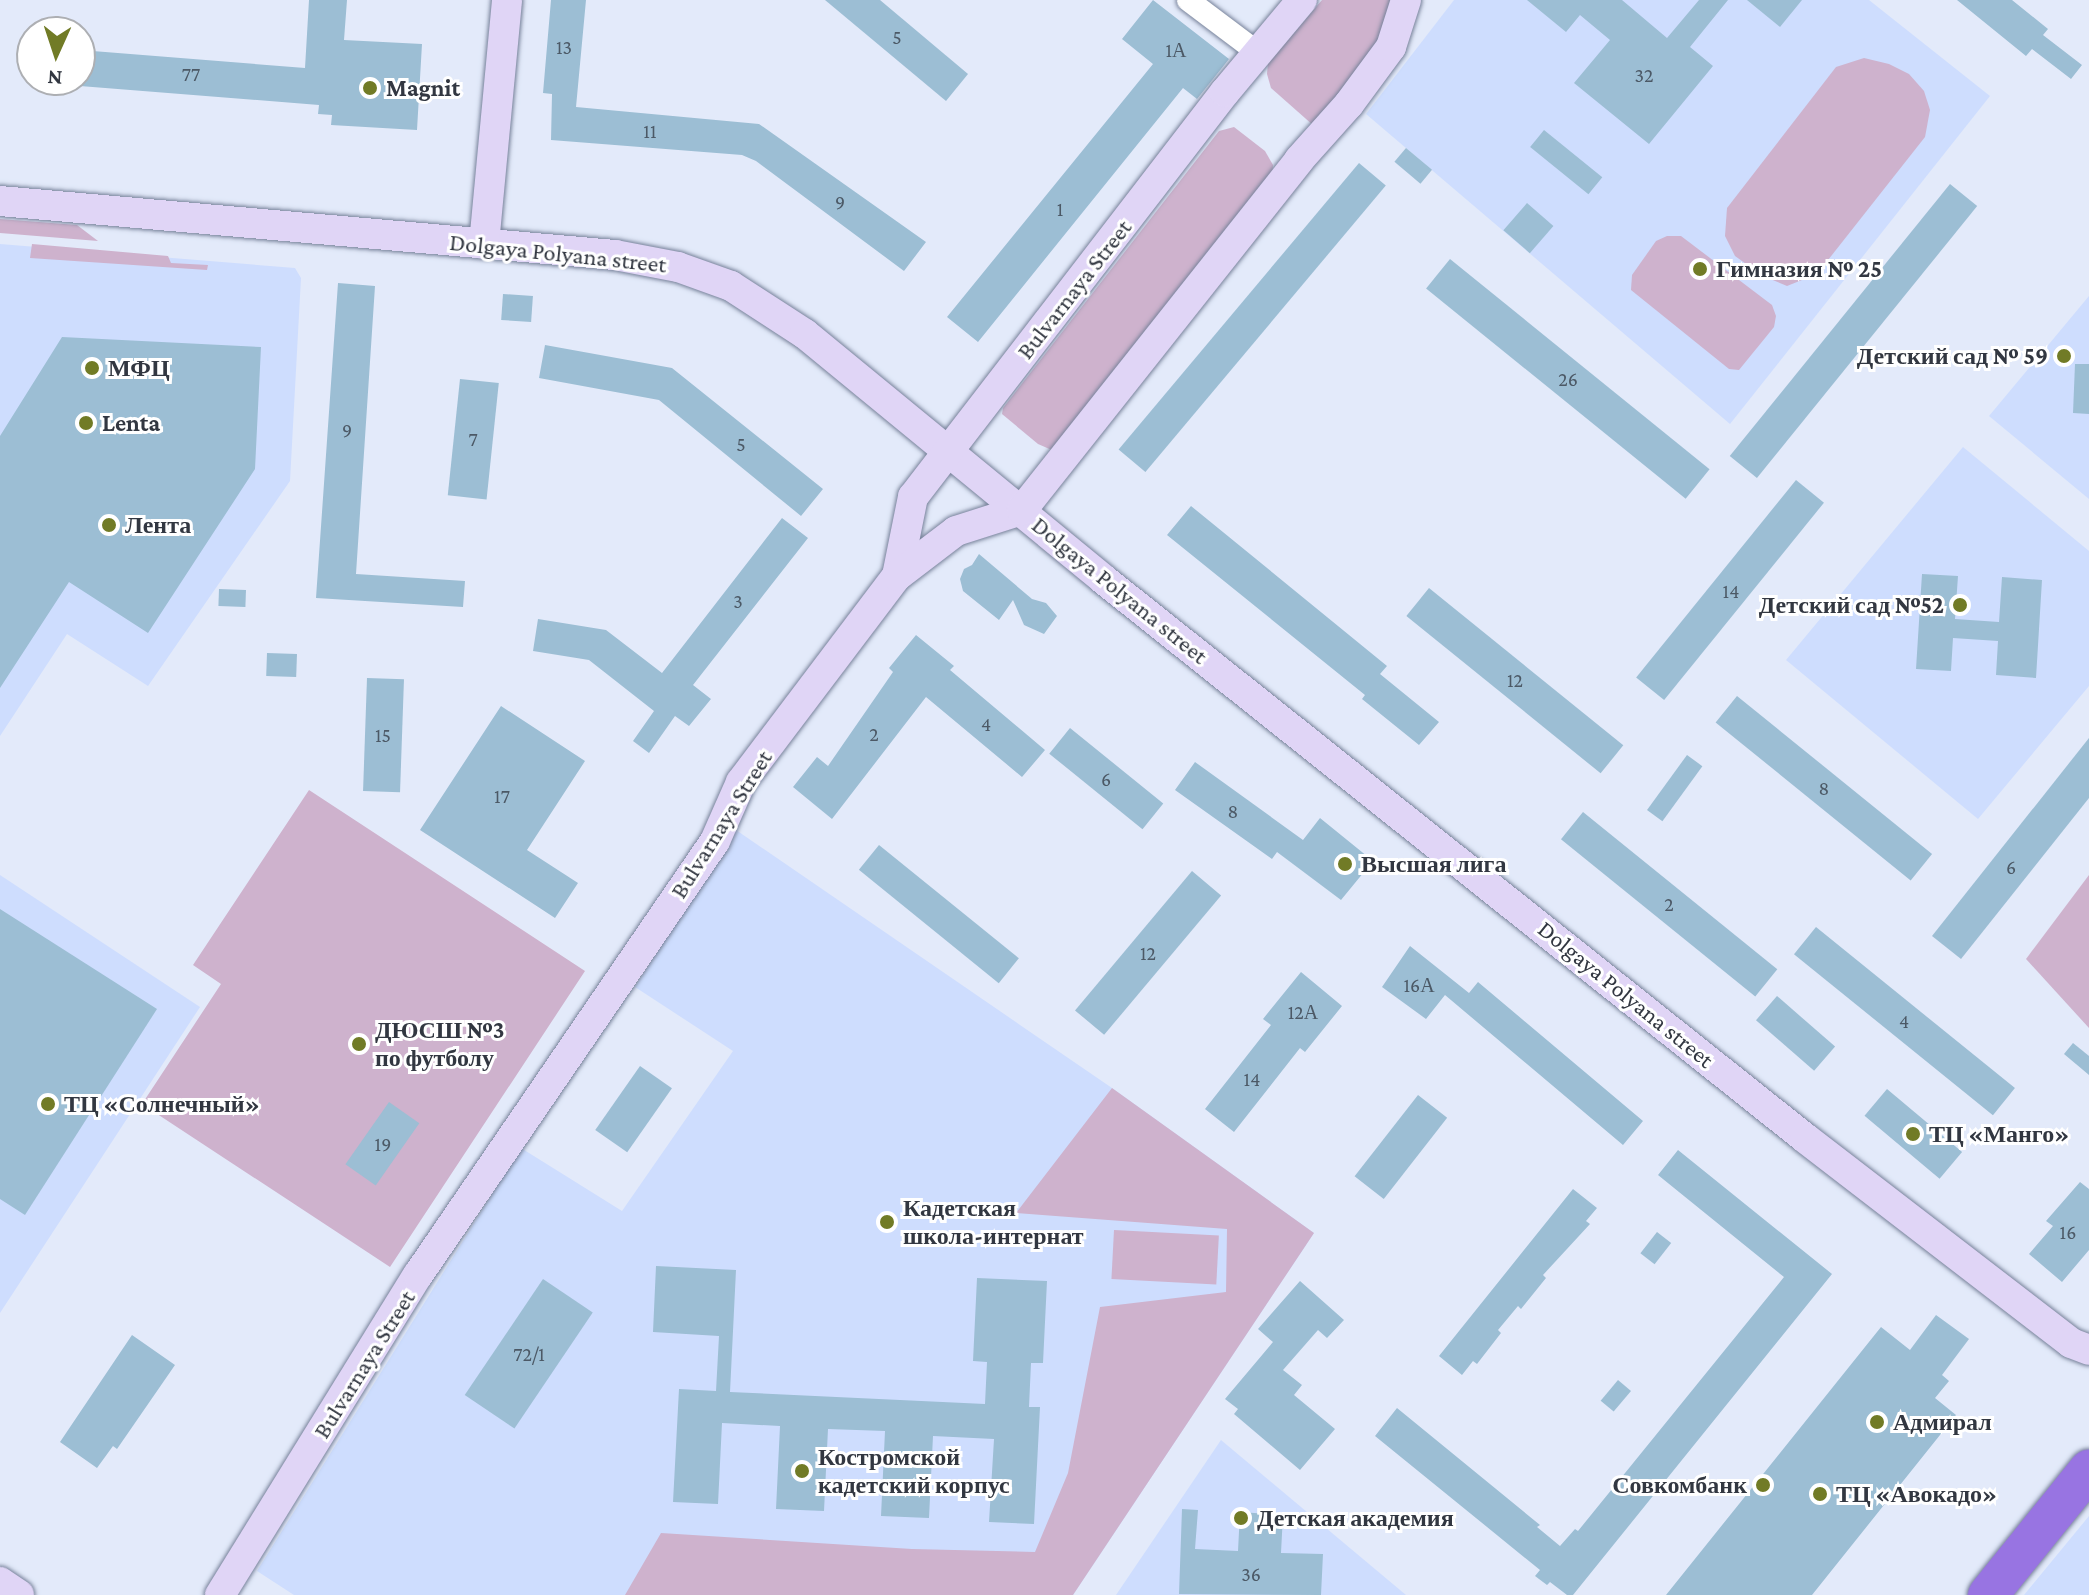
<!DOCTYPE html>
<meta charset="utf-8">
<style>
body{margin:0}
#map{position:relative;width:2089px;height:1595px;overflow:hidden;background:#e3eafa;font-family:"Crimson Pro",serif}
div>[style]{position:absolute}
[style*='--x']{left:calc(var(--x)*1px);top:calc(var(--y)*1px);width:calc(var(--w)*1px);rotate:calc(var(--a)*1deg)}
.built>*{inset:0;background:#ceddfe}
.green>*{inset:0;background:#ceb2cd;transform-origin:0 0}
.building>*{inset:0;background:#9cbed4;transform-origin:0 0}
.roads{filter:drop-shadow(0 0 2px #77829a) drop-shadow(0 0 2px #77829a)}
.street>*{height:22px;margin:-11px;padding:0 11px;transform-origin:11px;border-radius:11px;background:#fff}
.secondary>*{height:30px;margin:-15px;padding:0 15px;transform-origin:15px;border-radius:15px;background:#e0d5f6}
.highway>*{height:40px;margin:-20px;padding:0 20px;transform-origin:20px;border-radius:20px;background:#9874e2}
.dots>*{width:22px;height:22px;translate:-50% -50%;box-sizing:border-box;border:4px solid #fff;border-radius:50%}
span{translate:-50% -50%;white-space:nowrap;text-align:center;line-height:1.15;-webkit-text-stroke:6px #fff;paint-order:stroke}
.number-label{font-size:20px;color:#4c5966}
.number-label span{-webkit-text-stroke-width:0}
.poi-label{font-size:24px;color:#323741;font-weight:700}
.left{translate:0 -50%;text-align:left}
.right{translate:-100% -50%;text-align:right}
.street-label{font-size:24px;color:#323741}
.north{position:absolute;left:16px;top:16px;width:80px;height:80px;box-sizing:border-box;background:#fff;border:2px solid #adafb3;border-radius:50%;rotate:183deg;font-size:22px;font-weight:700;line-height:32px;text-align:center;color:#323741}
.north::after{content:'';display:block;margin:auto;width:28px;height:36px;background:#717b26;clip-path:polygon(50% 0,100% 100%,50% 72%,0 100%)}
</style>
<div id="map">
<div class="built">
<div style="clip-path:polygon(1454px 0,1869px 0,1990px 96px,1730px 424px,1366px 114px)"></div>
<div style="clip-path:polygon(0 244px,295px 268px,301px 278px,290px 481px,148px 686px,67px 634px,0 736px)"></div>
<div style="clip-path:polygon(2089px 296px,2089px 499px,1989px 416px)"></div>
<div style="clip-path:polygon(1963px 447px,2089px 551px,2089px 686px,1978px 819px,1786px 660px)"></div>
<div style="clip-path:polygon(736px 830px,1112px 1088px,1314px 1233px,1073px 1595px,294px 1595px,257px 1571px,521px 1148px,622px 1211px,733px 1051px,635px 987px)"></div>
<div style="clip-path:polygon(0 875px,200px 1007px,0 1313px)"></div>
<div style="clip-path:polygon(1221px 1440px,1406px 1595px,1116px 1595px)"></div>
<div style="clip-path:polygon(2089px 1516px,2089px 1595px,2024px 1595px)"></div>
</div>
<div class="green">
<div style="clip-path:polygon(1322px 0,1400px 0,1390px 31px,1314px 126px,1271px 88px,1267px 74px,1268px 63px)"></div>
<div style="clip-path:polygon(1864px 58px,1889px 64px,1909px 74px,1924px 91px,1930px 110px,1925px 137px,1817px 274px,1787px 286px,1763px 276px,1735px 256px,1725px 236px,1727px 208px,1836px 67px)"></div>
<div style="clip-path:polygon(1234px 127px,1265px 151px,1273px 165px,1272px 176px,1054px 451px,1038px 444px,1002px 414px,1003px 408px,1219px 131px)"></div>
<div style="clip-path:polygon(0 219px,77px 225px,98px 241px,0 233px)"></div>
<div style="clip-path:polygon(1667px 236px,1681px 236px,1772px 305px,1776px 316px,1774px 327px,1739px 370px,1729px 369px,1631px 290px,1632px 275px,1656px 241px)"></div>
<div style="clip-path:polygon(32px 244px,168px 256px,171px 263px,208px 265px,207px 270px,30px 258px)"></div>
<div style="clip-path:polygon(309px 790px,585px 971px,390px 1267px,142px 1104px,221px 984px,193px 965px)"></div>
<div style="clip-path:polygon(2089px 875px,2089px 1028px,2026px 959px)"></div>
<div style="clip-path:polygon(1112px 1088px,1314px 1233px,1073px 1595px,625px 1595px,661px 1533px,912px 1549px,1035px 1552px,1068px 1473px,1100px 1307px,1226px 1292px,1227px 1229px,1016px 1213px)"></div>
<div style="left:1114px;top:1230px;width:105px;height:49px;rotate:3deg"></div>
</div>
<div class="building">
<div style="clip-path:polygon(309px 0,347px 0,344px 40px,422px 44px,417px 130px,331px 125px,332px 115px,318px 114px,319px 105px,80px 86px,80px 50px,305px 68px)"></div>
<div style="clip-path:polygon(551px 0,586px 0,576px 107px,759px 124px,926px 242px,904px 271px,756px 161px,742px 155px,551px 140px,552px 94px,543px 93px)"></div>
<div style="clip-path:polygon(825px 0,880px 0,968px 74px,946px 101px)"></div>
<div style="clip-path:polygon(1153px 0,1229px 59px,1197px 99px,1183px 88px,978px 342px,947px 317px,1153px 64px,1122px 39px)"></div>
<div style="clip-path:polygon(1527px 0,1622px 0,1667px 38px,1699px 0,1728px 0,1690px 47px,1713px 66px,1649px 144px,1574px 83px,1610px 40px,1580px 15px,1566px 32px)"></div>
<div style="clip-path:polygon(1747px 0,1802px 0,1780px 27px)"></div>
<div style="clip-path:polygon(1957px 0,2012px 0,2048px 29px,2043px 35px,2082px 65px,2071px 79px,2032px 49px,2026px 56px)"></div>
<div style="left:1544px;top:130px;width:75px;height:22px;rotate:39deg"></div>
<div style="left:1406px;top:148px;width:34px;height:18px;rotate:40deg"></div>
<div style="left:1359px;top:163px;width:35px;height:374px;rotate:40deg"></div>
<div style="left:1950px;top:184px;width:35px;height:350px;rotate:39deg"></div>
<div style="left:1527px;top:203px;width:35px;height:36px;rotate:41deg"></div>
<div style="left:1450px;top:259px;width:334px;height:38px;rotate:39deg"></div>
<div style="clip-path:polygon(338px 283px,375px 286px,356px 574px,465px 581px,463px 607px,316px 598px)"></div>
<div style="left:503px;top:294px;width:30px;height:26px;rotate:4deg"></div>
<div style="clip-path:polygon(62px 337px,261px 347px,255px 469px,148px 633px,69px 582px,0 688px,0 436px)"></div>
<div style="clip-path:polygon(545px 345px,672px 368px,823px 489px,801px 516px,659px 400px,539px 378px)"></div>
<div style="clip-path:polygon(2075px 364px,2089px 364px,2089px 414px,2073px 413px)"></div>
<div style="left:460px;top:379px;width:39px;height:117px;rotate:6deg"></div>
<div style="left:1796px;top:480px;width:36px;height:254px;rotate:39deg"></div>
<div style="clip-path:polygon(1191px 506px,1387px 666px,1380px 674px,1439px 722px,1419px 745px,1362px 699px,1365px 695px,1167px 535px)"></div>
<div style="clip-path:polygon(782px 518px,808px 538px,693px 685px,711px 699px,689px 726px,675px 716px,649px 753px,633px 741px,654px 711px,589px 660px,533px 651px,538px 619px,606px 630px,662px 673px)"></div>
<div style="clip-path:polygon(979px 554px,1032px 599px,1046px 603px,1057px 616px,1044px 634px,1024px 625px,1013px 600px,999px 620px,963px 591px,960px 579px,964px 569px,972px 565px)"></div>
<div style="clip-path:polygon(1922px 574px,1958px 576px,1955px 619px,1999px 622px,2002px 577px,2042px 580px,2036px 678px,1996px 675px,1998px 641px,1953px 638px,1951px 671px,1916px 669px)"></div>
<div style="left:1429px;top:588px;width:250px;height:36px;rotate:39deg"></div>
<div style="left:219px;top:589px;width:27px;height:17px;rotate:2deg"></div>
<div style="clip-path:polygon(916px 635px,954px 666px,950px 670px,1045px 750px,1022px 777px,926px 697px,832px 819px,793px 787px,817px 757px,828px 766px,893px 672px,889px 668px)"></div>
<div style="left:267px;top:653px;width:30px;height:23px;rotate:2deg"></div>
<div style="left:367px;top:678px;width:37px;height:113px;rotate:2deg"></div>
<div style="left:1737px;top:696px;width:251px;height:34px;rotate:39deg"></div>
<div style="clip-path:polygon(501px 706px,585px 761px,527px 850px,578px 883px,555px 918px,420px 830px)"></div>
<div style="left:1070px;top:728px;width:120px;height:33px;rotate:39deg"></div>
<div style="clip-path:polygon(2089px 738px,2089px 798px,1961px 959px,1932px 936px)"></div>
<div style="left:1687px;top:755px;width:19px;height:68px;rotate:36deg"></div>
<div style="clip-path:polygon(1195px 762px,1303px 840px,1320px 818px,1373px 861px,1341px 900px,1277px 852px,1272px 859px,1175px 790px)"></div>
<div style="left:1583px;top:812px;width:250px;height:35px;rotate:39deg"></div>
<div style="left:879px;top:845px;width:180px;height:32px;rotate:39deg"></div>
<div style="left:1192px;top:871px;width:38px;height:182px;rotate:40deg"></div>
<div style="clip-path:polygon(0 909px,157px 1009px,25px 1215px,0 1199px)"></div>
<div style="left:1816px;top:927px;width:256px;height:35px;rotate:39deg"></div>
<div style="clip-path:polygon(1410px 946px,1469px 993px,1478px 982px,1643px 1121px,1623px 1145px,1445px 995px,1426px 1019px,1382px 987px)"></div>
<div style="clip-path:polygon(1301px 972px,1342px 1006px,1305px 1052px,1300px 1048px,1234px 1132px,1205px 1109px,1271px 1025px,1263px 1019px)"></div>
<div style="left:1777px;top:996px;width:77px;height:32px;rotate:41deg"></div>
<div style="clip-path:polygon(2073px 1043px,2089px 1056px,2089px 1075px,2064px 1054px)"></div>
<div style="left:640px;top:1066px;width:39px;height:78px;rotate:35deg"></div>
<div style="left:1887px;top:1089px;width:98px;height:35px;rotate:40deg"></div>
<div style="left:1418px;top:1095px;width:37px;height:103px;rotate:38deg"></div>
<div style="left:389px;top:1102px;width:37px;height:76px;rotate:35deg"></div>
<div style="clip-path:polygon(1678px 1150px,1832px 1274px,1573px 1595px,1567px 1595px,1550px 1582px,1547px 1585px,1535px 1576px,1540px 1570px,1375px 1436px,1397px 1408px,1540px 1525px,1537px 1527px,1560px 1546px,1575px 1529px,1578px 1531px,1784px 1277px,1658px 1175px)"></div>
<div style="clip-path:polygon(2080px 1182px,2089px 1189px,2089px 1250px,2062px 1282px,2029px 1254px,2053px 1226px,2046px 1221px)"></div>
<div style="clip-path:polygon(1573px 1189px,1597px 1208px,1586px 1221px,1590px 1224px,1543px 1275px,1546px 1278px,1521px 1309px,1518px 1306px,1498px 1330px,1501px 1333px,1477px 1364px,1473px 1361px,1462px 1375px,1439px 1356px)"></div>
<div style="left:1657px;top:1232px;width:18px;height:27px;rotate:38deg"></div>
<div style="clip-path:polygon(656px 1266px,736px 1270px,730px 1392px,985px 1404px,987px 1362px,973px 1361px,977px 1278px,1047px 1281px,1043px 1363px,1031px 1363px,1029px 1407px,1040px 1407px,1034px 1524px,989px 1522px,994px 1439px,933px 1436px,929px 1518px,881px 1516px,885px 1431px,828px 1429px,824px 1511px,776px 1509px,780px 1426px,722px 1423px,718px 1504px,673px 1502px,679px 1389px,716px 1391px,719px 1336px,653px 1332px)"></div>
<div style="left:543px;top:1279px;width:60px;height:140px;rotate:34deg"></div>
<div style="clip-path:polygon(1300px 1281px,1344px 1320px,1327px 1338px,1318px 1330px,1283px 1370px,1302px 1385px,1294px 1395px,1335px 1429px,1300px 1470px,1234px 1414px,1238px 1409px,1225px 1399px,1273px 1342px,1258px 1329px)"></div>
<div style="clip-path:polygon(1936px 1315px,1969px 1339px,1942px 1375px,1949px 1381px,1935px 1398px,1956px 1415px,1812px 1595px,1666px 1595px,1881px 1327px,1910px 1350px)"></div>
<div style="clip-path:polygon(132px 1335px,175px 1365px,117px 1449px,113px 1446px,97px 1468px,60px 1442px)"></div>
<div style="left:1618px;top:1380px;width:17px;height:27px;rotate:40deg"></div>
<div style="clip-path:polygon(1182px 1509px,1198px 1510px,1195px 1549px,1238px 1551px,1240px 1512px,1283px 1515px,1281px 1553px,1323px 1554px,1321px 1595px,1179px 1594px)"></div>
</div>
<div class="roads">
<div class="street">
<div style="--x:1188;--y:0;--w:86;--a:37"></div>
</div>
<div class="secondary">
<div style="--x:0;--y:201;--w:617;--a:5.02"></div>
<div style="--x:615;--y:255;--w:64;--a:10.8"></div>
<div style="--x:678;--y:267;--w:56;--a:19.7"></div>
<div style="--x:731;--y:286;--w:88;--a:33"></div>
<div style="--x:805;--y:334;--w:386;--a:39.4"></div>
<div style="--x:1103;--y:579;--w:897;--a:38.53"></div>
<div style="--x:1805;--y:1138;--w:336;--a:37.6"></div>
<div style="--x:2071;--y:1343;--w:19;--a:21"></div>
<div style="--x:484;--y:244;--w:245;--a:-84.6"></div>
<div style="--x:897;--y:576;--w:81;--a:-78.6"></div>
<div style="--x:913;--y:497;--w:511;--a:-52.39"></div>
<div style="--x:1225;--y:92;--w:120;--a:-50.1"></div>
<div style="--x:0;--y:1582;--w:23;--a:34"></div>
<div style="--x:220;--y:1595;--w:376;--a:-58.3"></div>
<div style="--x:418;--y:1275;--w:526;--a:-55.61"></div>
<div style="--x:715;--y:841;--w:64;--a:-66.2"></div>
<div style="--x:741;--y:782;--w:258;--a:-52.9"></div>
<div style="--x:897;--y:576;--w:74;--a:-37.3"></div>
<div style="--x:956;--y:531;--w:69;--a:-17.7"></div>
<div style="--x:1022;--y:510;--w:446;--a:-51.6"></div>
<div style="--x:1299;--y:160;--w:75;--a:-48.2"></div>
<div style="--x:1349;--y:104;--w:71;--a:-53.6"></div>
<div style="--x:1391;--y:47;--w:49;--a:-72.3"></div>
</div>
<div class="highway">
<div style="--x:1988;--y:1595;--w:161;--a:-51.1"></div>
</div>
</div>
<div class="dots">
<div style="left:370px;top:88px;background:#717b26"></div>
<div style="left:1700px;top:269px;background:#717b26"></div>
<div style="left:2064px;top:356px;background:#717b26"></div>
<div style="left:92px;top:368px;background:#717b26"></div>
<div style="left:86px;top:423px;background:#717b26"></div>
<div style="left:109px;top:525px;background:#717b26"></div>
<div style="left:1960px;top:605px;background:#717b26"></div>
<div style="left:1345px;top:864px;background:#717b26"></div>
<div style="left:359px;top:1044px;background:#717b26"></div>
<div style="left:48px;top:1104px;background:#717b26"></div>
<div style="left:1913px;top:1134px;background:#717b26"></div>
<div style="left:887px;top:1222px;background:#717b26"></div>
<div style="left:1877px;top:1422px;background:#717b26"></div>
<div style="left:802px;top:1471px;background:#717b26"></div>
<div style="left:1763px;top:1485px;background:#717b26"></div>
<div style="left:1820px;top:1494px;background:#717b26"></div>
<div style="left:1241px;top:1518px;background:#717b26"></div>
</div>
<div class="number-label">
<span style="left:897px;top:37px">5</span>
<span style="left:564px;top:47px">13</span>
<span style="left:1176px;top:50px">1А</span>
<span style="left:191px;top:74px">77</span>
<span style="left:1644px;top:75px">32</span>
<span style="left:650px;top:131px">11</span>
<span style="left:840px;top:202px">9</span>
<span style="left:1060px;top:209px">1</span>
<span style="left:1568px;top:379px">26</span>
<span style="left:347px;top:430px">9</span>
<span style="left:473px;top:439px">7</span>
<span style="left:741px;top:444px">5</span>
<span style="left:1731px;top:591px">14</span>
<span style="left:738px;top:601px">3</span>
<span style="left:1515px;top:680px">12</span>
<span style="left:986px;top:724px">4</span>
<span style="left:874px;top:734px">2</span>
<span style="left:383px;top:735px">15</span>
<span style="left:1106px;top:779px">6</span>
<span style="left:1824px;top:788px">8</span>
<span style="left:502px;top:796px">17</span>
<span style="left:1233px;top:811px">8</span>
<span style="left:2011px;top:867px">6</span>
<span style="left:1669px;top:904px">2</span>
<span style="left:1148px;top:953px">12</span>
<span style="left:1419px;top:985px">16А</span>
<span style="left:1303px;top:1012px">12А</span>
<span style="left:1904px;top:1021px">4</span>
<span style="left:1252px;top:1079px">14</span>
<span style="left:383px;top:1144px">19</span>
<span style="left:2068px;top:1232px">16</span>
<span style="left:529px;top:1354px">72/1</span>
<span style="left:1251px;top:1574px">36</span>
</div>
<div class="poi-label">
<span class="left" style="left:386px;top:88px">Magnit</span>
<span class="left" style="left:1716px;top:269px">Гимназия № 25</span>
<span class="right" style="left:2048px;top:356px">Детский сад № 59</span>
<span class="left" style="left:108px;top:368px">МФЦ</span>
<span class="left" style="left:102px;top:423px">Lenta</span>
<span class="left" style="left:125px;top:525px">Лента</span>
<span class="right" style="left:1944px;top:605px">Детский сад №52</span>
<span class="left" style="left:1361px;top:864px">Высшая лига</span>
<span class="left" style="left:375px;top:1044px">ДЮСШ №3<br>по футболу</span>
<span class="left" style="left:64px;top:1104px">ТЦ «Солнечный»</span>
<span class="left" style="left:1929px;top:1134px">ТЦ «Манго»</span>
<span class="left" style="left:903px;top:1222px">Кадетская<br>школа-интернат</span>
<span class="left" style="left:1893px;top:1422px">Адмирал</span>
<span class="left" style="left:818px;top:1471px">Костромской<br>кадетский корпус</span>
<span class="right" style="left:1747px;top:1485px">Совкомбанк</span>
<span class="left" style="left:1836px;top:1494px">ТЦ «Авокадо»</span>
<span class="left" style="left:1257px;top:1518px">Детская академия</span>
</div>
<div class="street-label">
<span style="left:558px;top:253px;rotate:6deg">Dolgaya Polyana street</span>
<span style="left:1074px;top:289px;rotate:-52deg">Bulvarnaya Street</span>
<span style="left:1120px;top:590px;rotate:39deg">Dolgaya Polyana street</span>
<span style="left:721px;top:824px;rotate:-58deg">Bulvarnaya Street</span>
<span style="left:1626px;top:994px;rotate:39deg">Dolgaya Polyana street</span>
<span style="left:364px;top:1364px;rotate:-58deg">Bulvarnaya Street</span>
</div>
<div class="north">N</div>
</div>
